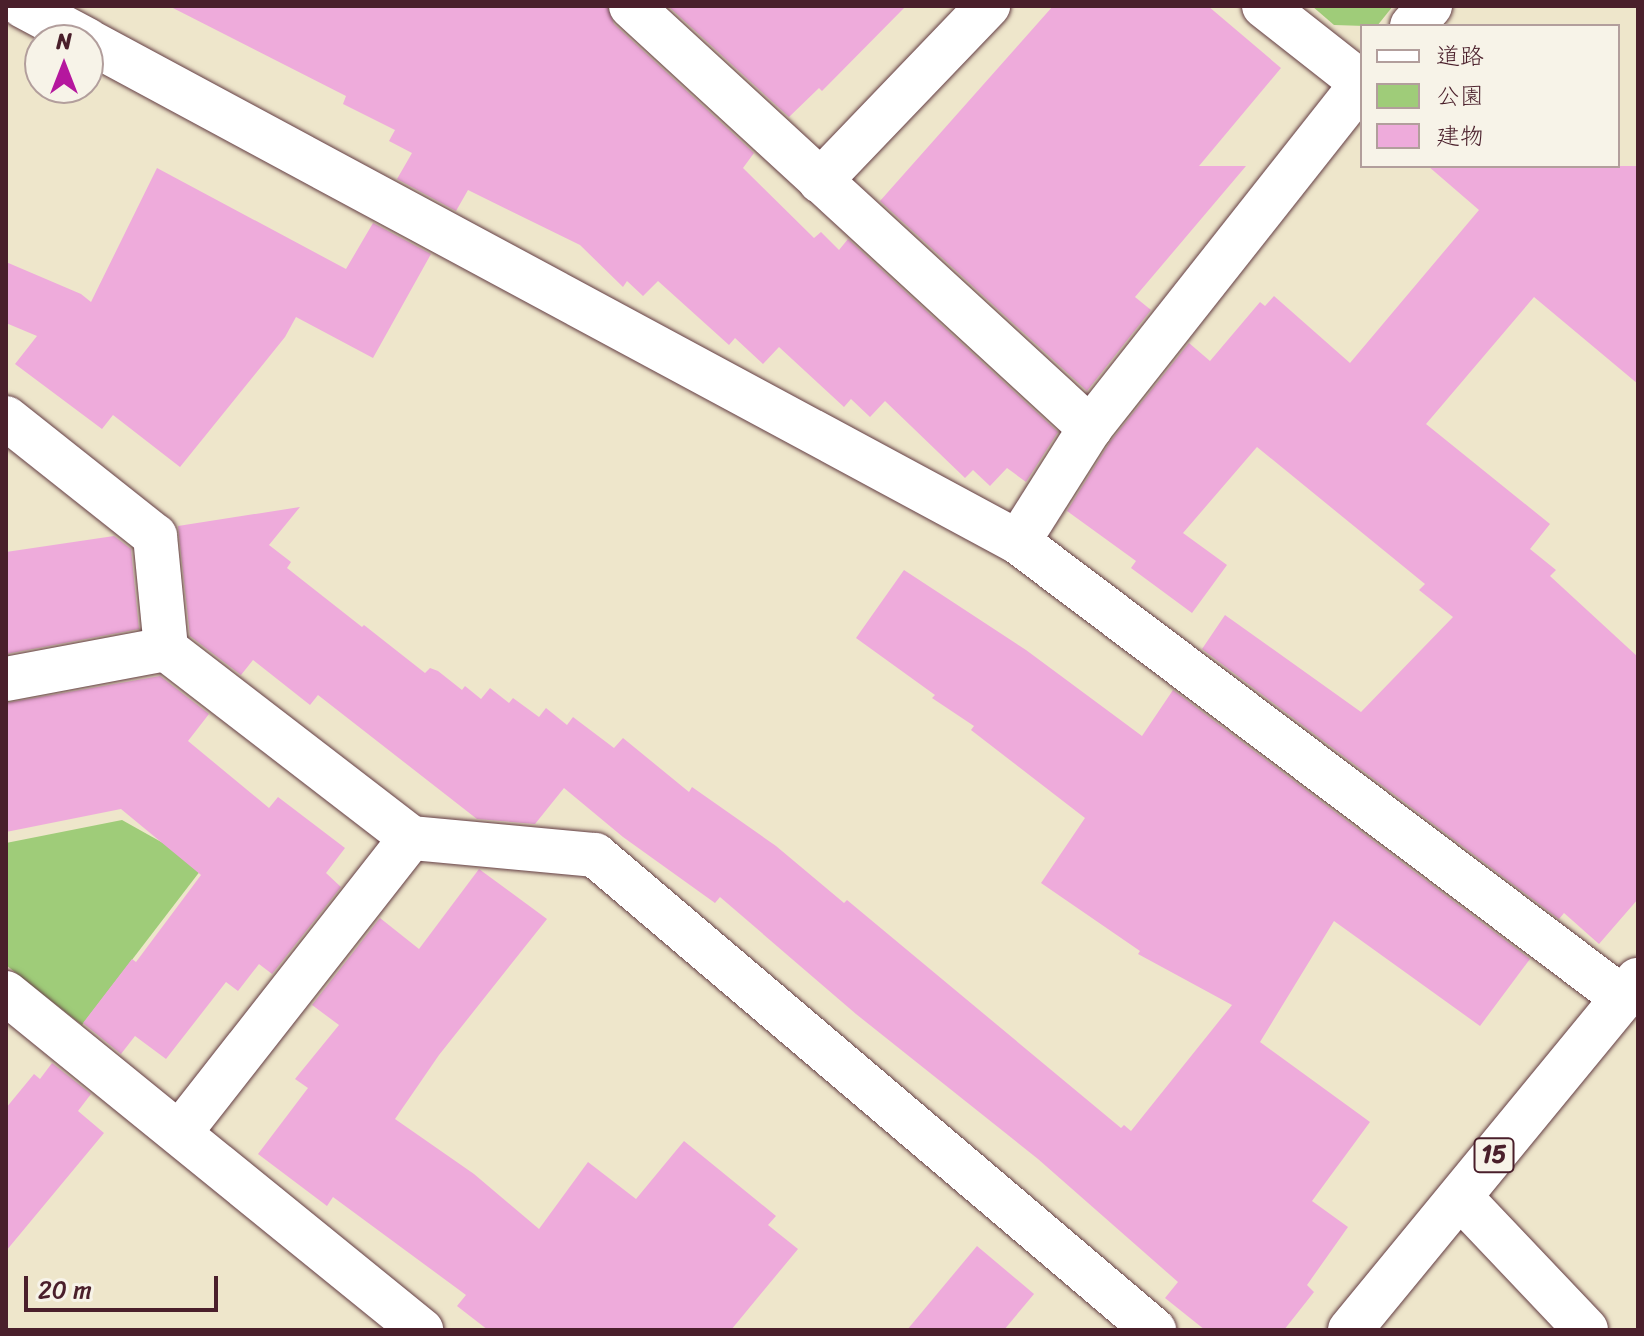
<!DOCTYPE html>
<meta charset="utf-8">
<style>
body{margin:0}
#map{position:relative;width:1644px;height:1336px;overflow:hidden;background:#eee6cb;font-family:Sriracha,"Klee One",sans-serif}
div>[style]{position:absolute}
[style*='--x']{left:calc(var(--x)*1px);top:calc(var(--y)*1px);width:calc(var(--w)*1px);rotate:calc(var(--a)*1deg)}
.green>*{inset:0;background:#9fcc79}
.building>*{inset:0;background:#eeabdb}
.roads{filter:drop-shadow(0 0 2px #633d43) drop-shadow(0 0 2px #633d43)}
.minor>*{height:44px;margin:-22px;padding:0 22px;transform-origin:22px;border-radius:22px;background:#fff}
.primary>*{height:44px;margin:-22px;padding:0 22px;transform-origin:22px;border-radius:22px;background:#fff}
span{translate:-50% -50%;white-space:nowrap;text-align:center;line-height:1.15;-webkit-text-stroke:6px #f7f3e8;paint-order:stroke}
.shield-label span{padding:2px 6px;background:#f7f3e8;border:2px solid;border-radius:6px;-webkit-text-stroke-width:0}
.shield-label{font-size:24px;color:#4a1f2b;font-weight:700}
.frame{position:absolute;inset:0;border:8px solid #4a1f2b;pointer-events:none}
.legend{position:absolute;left:1360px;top:24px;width:260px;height:144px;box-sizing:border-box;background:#f7f3e8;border:2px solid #b29e9c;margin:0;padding:10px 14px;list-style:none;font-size:24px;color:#4a1f2b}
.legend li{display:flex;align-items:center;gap:16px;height:40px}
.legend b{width:40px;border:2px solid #b29e9c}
.north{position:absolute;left:24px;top:24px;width:80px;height:80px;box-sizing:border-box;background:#f7f3e8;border:2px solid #b29e9c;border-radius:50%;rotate:0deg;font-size:22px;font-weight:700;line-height:32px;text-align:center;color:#4a1f2b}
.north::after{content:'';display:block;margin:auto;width:28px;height:36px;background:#b5179e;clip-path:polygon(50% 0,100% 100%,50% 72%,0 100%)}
.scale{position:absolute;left:24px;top:1276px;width:194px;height:36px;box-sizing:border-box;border:4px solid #4a1f2b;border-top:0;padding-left:10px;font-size:24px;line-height:28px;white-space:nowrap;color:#4a1f2b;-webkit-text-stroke:6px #f7f3e8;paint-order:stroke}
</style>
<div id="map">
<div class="green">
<div style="clip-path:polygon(1312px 6px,1393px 6px,1377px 26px,1365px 26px,1334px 25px)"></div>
<div style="clip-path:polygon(122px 820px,204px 866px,82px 1025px,6px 965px,6px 843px)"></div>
</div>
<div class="building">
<div style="clip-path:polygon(169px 6px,607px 6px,614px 24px,754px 153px,743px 168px,814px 238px,821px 232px,839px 250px,848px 239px,1058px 432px,1026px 482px,1007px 468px,990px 486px,973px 470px,965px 478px,885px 401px,870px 417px,851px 399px,844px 407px,779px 347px,763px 364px,735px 338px,729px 345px,658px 281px,643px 296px,627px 281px,623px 287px,580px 245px,468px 190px,456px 211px,397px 179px,412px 153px,389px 141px,395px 130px,343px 104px,346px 96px)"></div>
<div style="clip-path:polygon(668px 6px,906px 6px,822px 91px,819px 88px,789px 117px)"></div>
<div style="clip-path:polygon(1053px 6px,1208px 6px,1281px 68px,1199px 166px,1246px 166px,1135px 297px,1151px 310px,1087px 391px,880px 201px)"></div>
<div style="clip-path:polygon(1428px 166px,1638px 166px,1638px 384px,1534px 297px,1426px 424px,1550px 524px,1530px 549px,1556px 570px,1550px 576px,1638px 657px,1638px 899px,1599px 944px,1564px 913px,1559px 919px,1202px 649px,1225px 615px,1361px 712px,1453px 617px,1419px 590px,1425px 584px,1257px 447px,1183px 533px,1227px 565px,1192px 613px,1131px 568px,1136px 561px,1067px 511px,1110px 442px,1189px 343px,1210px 361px,1260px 302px,1265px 306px,1274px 296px,1350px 363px,1479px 210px)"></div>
<div style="clip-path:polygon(157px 168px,346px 269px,373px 223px,431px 254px,373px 358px,296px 317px,285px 337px,180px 467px,113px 415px,102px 429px,15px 364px,37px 336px,6px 323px,6px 262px,81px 294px,91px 302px)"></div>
<div style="clip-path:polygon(300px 507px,269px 545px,291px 562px,287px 568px,362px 627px,364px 625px,425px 673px,430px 668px,438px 671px,462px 690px,465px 686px,481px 699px,490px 688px,509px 703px,513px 698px,539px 717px,546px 708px,567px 725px,573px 717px,614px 748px,623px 738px,689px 792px,692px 787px,776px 846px,844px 903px,847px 900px,1121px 1128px,1124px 1125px,1131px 1131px,1232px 1005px,1138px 954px,1140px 951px,1041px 883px,1085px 818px,971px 730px,974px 726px,932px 698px,935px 695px,856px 638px,904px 570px,1026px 650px,1142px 736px,1173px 690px,1530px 959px,1480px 1026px,1334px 921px,1260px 1042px,1370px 1122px,1312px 1201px,1348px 1227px,1307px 1285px,1314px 1292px,1284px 1330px,1205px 1330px,1165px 1298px,1178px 1282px,1038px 1159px,856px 1014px,720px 897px,715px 903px,623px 837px,564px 788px,535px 824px,477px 819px,318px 695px,310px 705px,253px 660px,241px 675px,190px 636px,178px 526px)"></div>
<div style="clip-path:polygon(114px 536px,131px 549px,139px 629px,6px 654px,6px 552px)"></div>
<div style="clip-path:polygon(160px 676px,209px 714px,188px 741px,269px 808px,278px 797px,345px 848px,326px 873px,341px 887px,272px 974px,259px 964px,238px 991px,226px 982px,166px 1059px,135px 1036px,121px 1054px,83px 1023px,132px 959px,136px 962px,201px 875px,121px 809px,6px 832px,6px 703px)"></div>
<div style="clip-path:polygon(479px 869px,547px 919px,439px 1055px,395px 1119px,474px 1174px,539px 1229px,588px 1162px,636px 1199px,684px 1141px,776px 1216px,768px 1225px,798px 1249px,731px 1330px,488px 1330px,457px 1306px,466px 1295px,333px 1197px,327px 1206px,258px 1154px,308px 1088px,295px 1079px,339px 1025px,312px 1005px,380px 918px,419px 949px)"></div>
<div style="clip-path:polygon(52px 1063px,91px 1094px,78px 1111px,104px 1133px,6px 1251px,6px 1108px,34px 1074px,40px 1079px)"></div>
<div style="clip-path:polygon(977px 1246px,1034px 1294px,1004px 1330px,907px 1330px)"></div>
</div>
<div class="roads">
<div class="minor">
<div style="--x:23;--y:6;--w:72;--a:28"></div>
<div style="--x:631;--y:6;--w:624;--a:42.6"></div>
<div style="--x:1264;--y:6;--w:125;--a:38.2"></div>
<div style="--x:1412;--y:26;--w:27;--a:-48"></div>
<div style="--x:88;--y:41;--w:1056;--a:28.31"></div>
<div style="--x:1018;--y:542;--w:758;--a:37.01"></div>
<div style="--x:820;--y:181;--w:243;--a:-46.2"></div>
<div style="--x:6;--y:418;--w:190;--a:38.4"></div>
<div style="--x:155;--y:536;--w:114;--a:84.4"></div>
<div style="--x:166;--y:649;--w:309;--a:37.6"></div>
<div style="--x:411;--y:838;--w:185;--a:5.3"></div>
<div style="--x:595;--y:855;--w:734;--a:40.36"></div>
<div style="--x:1018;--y:542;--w:135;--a:-57.7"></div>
<div style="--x:1090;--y:428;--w:439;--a:-51.7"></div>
<div style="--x:6;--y:679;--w:163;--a:-10.6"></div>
<div style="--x:6;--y:993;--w:535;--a:39.08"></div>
<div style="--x:181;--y:1131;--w:372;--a:-51.9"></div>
<div style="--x:1460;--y:1197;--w:183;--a:46.5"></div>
</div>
<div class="primary">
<div style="--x:1350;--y:1330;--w:453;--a:-50.6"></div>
</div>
</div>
<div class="shield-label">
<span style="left:1494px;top:1155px">15</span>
</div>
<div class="frame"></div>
<ul class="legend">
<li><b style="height:10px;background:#fff"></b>道路</li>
<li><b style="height:22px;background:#9fcc79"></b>公園</li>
<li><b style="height:22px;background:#eeabdb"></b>建物</li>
</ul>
<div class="north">N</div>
<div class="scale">20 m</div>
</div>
